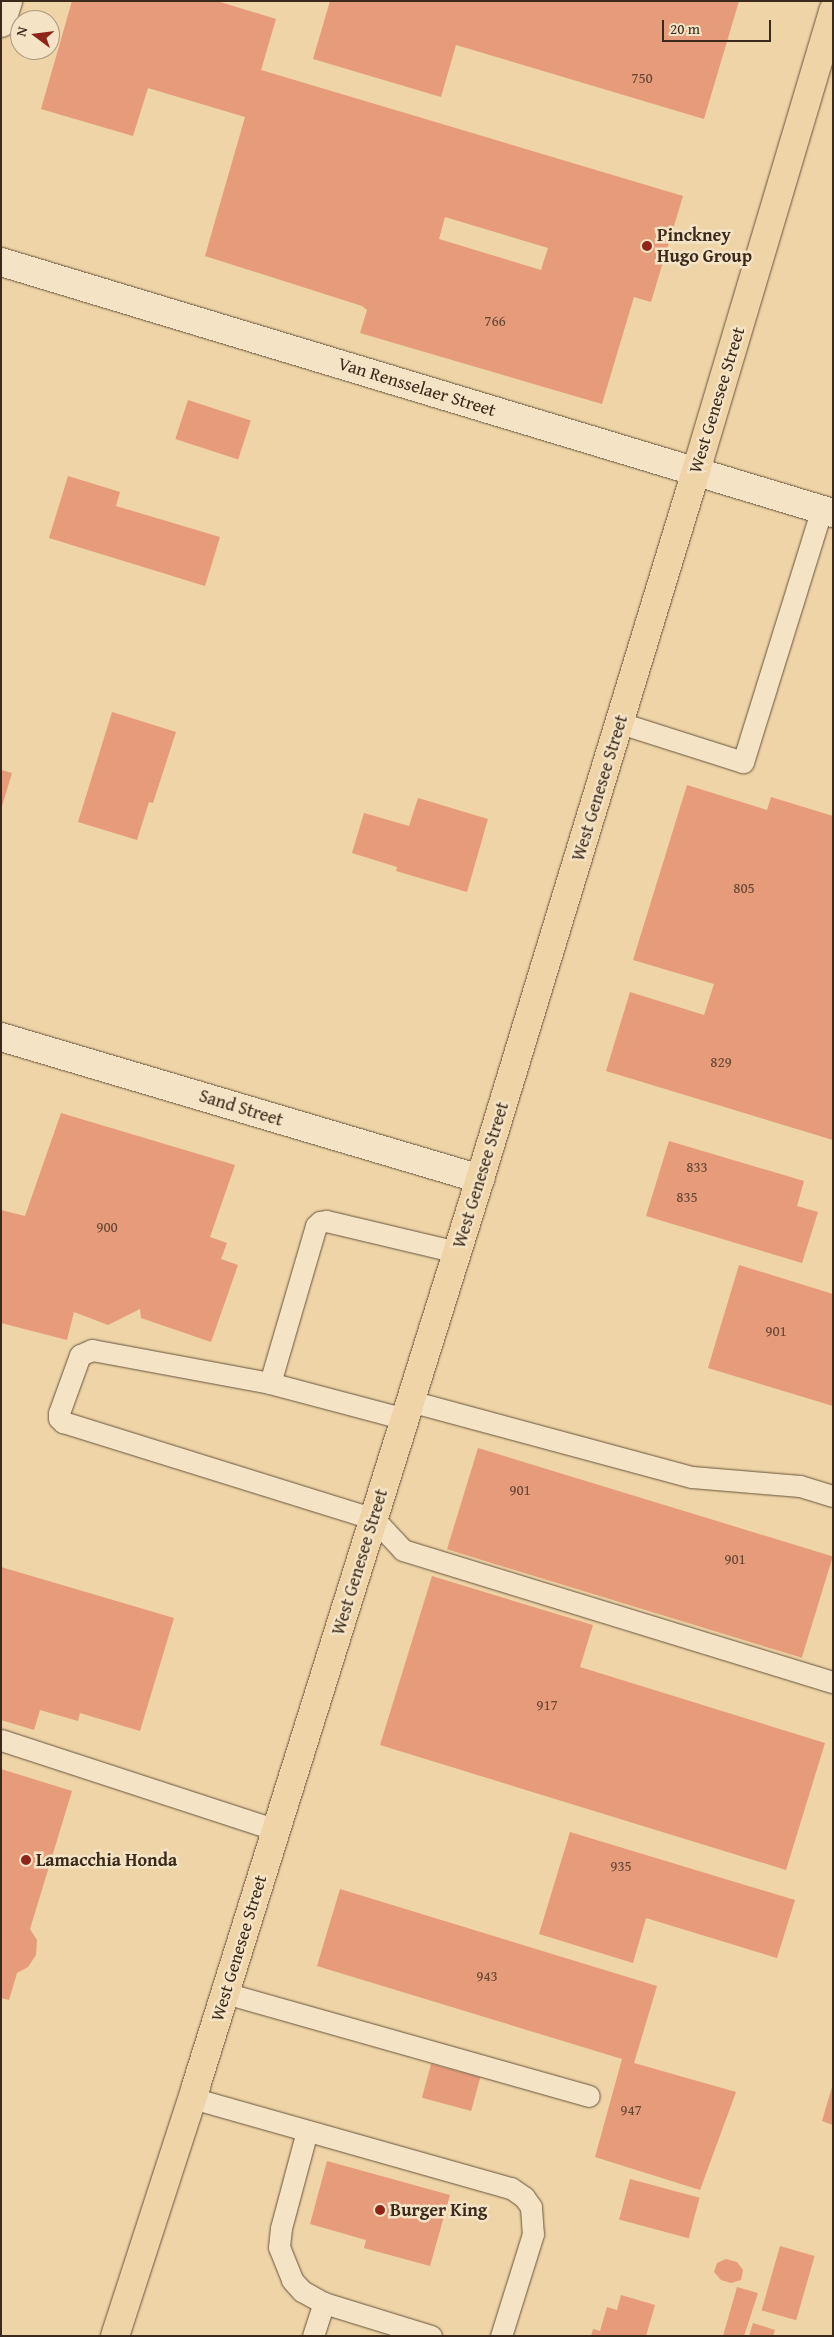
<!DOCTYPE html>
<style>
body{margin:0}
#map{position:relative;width:834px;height:2337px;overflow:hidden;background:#eed4a6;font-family:"Gentium Book Plus",serif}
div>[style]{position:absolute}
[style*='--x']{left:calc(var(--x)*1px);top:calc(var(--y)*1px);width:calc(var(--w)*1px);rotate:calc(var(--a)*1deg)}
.building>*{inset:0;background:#e69b7b;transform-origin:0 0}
.roads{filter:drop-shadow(0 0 1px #68543e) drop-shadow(0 0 1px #68543e)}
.lane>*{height:21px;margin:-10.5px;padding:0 10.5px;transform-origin:10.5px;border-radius:10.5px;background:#f4e3c5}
.street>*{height:28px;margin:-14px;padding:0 14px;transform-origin:14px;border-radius:14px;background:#f4e3c5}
.secondary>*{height:28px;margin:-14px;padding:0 14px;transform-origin:14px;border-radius:14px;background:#f4e3c5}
.primary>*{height:28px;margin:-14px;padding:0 14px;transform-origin:14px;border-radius:14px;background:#eed4a6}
.dots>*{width:14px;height:14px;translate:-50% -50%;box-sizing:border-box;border:2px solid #f4e3c5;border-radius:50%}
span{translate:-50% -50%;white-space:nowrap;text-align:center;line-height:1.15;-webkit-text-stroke:5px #f4e3c5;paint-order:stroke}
.number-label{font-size:15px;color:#664633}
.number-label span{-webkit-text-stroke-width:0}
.poi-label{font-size:18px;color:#3b2a1b;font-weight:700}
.left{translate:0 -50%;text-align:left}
.street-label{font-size:18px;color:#3b2a1b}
.frame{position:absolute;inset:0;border:2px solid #3b2a1b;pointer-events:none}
.north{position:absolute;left:10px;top:10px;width:50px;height:50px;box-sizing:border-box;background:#f4e3c5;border:1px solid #aa9981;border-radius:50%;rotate:285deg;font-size:14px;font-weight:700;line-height:20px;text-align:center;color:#3b2a1b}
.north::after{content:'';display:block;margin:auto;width:18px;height:22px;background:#8f2418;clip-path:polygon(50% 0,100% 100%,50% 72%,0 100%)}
.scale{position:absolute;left:662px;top:20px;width:109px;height:22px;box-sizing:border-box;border:2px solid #3b2a1b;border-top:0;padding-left:6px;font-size:15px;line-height:18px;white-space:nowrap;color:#3b2a1b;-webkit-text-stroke:4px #f4e3c5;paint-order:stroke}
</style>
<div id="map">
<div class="building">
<div style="clip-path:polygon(evenodd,72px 1px,217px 1px,276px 19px,261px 70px,683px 196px,651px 302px,634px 297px,602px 404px,360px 333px,367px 310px,362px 306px,205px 256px,245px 117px,148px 88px,133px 136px,41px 109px,72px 1px,445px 217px,548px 248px,541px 270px,439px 239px,445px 217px)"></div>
<div style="clip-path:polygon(330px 1px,739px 1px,704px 119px,456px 45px,441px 97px,313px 59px)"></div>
<div style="left:188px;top:400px;width:66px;height:41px;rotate:18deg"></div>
<div style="clip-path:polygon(68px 476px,120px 492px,116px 506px,220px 537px,205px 586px,49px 538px)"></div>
<div style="clip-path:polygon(112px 712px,176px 732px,153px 803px,149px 802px,137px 840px,78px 822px)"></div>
<div style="clip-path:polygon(1px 770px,12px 773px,2px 806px,1px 806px)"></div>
<div style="clip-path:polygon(687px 785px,767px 810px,771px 797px,833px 816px,833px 1140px,606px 1071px,630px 992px,704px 1015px,714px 984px,633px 960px)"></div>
<div style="clip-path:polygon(418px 798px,488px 819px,467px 892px,396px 871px,397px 867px,352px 853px,364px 813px,409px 826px)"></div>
<div style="clip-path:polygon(61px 1113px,235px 1165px,210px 1237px,227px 1243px,221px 1259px,238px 1265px,211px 1342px,141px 1318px,140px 1309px,108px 1325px,74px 1312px,67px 1340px,1px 1323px,1px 1210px,25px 1216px)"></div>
<div style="clip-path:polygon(669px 1141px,804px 1181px,797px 1206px,818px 1212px,802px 1263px,646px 1216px)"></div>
<div style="clip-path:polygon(739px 1265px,833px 1294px,833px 1406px,708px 1368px)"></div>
<div style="left:478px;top:1448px;width:371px;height:106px;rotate:17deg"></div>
<div style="clip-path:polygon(1px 1567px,174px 1618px,140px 1731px,80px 1713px,78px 1721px,40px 1710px,34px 1730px,1px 1720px)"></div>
<div style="clip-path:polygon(432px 1576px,593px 1625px,580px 1667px,825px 1743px,786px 1870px,380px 1745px)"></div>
<div style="clip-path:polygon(1px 1769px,72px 1791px,30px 1929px,37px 1940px,36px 1955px,28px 1967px,17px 1973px,9px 2000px,1px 1998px)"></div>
<div style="clip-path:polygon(570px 1832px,795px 1900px,777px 1958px,646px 1918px,633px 1963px,539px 1934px)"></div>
<div style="clip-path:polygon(340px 1889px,657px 1986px,634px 2063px,736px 2092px,700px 2190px,595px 2157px,622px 2059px,317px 1966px)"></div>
<div style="left:431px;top:2064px;width:51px;height:35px;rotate:15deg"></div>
<div style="clip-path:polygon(832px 2087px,833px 2087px,833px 2125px,822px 2121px)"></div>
<div style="clip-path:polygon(327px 2161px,450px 2195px,430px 2266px,364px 2248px,366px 2240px,310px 2224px)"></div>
<div style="left:630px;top:2179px;width:72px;height:42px;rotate:15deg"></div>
<div style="left:780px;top:2246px;width:36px;height:67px;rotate:16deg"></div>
<div style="clip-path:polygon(726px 2259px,737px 2262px,743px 2270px,741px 2280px,731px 2283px,721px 2280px,714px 2272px,717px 2263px)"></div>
<div style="clip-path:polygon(737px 2287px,758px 2293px,744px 2336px,723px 2336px)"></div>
<div style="clip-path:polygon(621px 2295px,655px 2305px,646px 2336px,591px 2336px,593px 2329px,600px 2331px,607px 2307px,617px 2310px)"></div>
<div style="clip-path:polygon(753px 2323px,775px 2330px,773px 2336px,749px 2336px)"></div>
</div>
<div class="roads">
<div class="lane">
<div style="--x:620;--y:723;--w:129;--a:17.6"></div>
<div style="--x:743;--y:762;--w:265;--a:-72.7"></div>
<div style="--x:270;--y:1383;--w:181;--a:-169.5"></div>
<div style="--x:92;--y:1350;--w:13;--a:157"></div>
<div style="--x:80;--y:1355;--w:62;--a:109.9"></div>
<div style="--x:59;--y:1413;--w:5;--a:90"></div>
<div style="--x:59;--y:1418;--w:6;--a:45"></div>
<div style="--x:63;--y:1422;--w:326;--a:17.3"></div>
<div style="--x:374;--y:1519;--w:42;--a:46.9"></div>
<div style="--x:403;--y:1550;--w:450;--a:17.1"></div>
<div style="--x:410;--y:1401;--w:292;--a:15.1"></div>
<div style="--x:692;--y:1477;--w:108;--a:4.8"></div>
<div style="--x:800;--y:1486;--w:34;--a:17"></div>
<div style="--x:405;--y:1419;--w:140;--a:-165.1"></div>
<div style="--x:270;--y:1383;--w:164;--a:-73.7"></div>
<div style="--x:316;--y:1226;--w:6;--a:-45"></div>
<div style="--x:320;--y:1222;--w:6;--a:-9"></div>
<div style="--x:326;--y:1221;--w:135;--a:13.3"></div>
<div style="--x:1;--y:1740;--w:289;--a:18.1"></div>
<div style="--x:225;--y:1993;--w:378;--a:15.8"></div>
<div style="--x:192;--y:2098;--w:331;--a:15.8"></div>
<div style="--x:511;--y:2188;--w:16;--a:35"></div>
<div style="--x:524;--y:2197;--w:12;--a:55"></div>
<div style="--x:531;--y:2207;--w:27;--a:86"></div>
<div style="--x:533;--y:2234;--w:107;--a:107.4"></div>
<div style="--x:307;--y:2131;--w:100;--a:105"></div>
<div style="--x:281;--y:2228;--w:19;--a:96"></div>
<div style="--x:279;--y:2247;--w:35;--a:68"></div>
<div style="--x:292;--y:2280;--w:15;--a:48"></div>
<div style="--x:302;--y:2291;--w:25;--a:29"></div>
<div style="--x:313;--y:2336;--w:35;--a:-72"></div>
<div style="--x:324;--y:2303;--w:112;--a:17.1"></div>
</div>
<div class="street">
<div style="--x:1;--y:23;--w:23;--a:-72"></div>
<div style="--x:1;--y:1037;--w:500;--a:16.5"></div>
</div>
<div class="secondary">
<div style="--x:1;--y:262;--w:869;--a:16.79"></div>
</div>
<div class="primary">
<div style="--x:115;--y:2336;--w:263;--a:-72"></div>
<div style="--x:196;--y:2086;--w:950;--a:-72.61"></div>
<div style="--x:480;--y:1179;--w:740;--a:-73.03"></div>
<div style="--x:696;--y:471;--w:481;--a:-73.4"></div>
</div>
</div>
<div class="dots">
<div style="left:647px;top:246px;background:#8f2418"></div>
<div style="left:26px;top:1860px;background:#8f2418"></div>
<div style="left:380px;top:2210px;background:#8f2418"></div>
</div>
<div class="number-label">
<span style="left:642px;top:78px">750</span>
<span style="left:495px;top:321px">766</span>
<span style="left:744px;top:888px">805</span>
<span style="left:721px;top:1062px">829</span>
<span style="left:697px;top:1167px">833</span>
<span style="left:687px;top:1197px">835</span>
<span style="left:107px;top:1227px">900</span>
<span style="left:776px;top:1331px">901</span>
<span style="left:520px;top:1490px">901</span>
<span style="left:735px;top:1559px">901</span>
<span style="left:547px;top:1705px">917</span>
<span style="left:621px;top:1866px">935</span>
<span style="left:487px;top:1976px">943</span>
<span style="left:631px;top:2110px">947</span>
</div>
<div class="poi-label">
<span class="left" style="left:657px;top:246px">Pinckney<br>Hugo Group</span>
<span class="left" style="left:36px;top:1860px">Lamacchia Honda</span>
<span class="left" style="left:390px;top:2210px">Burger King</span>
</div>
<div class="street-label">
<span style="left:417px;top:387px;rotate:17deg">Van Rensselaer Street</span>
<span style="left:717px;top:400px;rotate:-73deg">West Genesee Street</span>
<span style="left:600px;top:788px;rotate:-73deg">West Genesee Street</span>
<span style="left:241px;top:1108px;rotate:17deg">Sand Street</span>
<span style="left:481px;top:1175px;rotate:-73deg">West Genesee Street</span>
<span style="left:360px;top:1562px;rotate:-73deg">West Genesee Street</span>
<span style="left:239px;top:1948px;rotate:-73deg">West Genesee Street</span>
</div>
<div class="frame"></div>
<div class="north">N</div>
<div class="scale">20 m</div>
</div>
